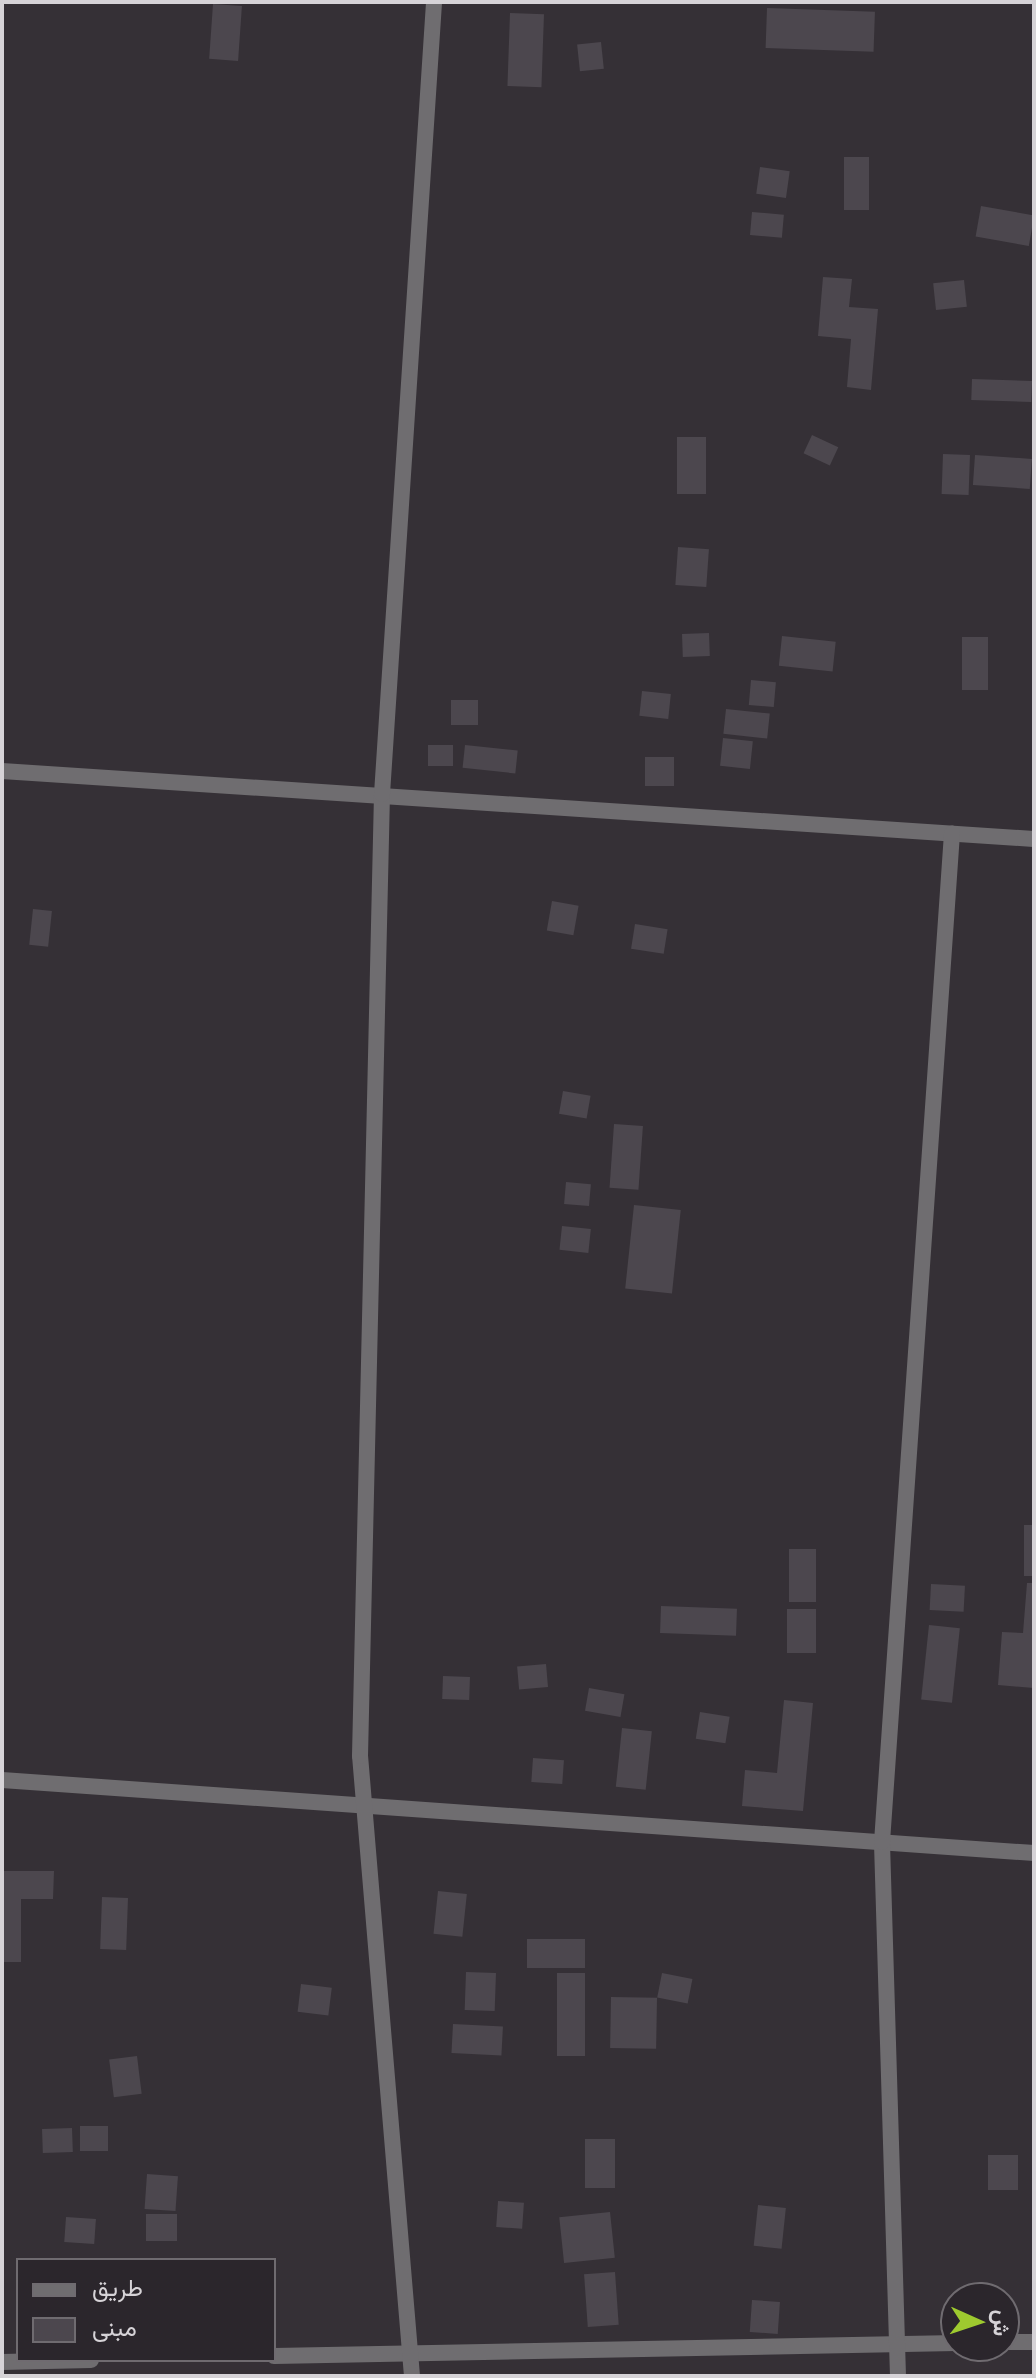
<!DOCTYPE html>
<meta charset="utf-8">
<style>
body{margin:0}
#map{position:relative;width:1036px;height:2378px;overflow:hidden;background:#353036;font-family:Lora,Vazirmatn,serif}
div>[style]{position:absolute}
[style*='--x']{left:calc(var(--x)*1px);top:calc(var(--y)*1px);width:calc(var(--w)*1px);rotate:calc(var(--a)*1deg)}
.building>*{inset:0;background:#4c474e;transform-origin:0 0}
.street>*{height:16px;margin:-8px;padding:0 8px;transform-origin:8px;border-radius:8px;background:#6f6d70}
span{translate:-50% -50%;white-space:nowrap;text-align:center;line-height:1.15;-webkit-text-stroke:6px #2b262c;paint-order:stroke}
.frame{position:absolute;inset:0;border:4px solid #d6d3d7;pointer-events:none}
.legend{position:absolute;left:16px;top:2258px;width:260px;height:104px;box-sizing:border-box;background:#2b262c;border:2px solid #6f6b70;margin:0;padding:10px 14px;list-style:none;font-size:24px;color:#d6d3d7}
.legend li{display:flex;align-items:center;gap:16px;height:40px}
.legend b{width:40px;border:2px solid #6f6b70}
.north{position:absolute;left:940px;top:2282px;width:80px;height:80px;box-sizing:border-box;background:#2b262c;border:2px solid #6f6b70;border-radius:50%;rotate:93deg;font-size:22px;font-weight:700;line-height:32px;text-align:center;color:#d6d3d7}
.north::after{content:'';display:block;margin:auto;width:28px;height:36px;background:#9eca2f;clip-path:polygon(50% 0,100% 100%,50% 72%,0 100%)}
</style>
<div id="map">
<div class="building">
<div style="left:213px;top:4px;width:29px;height:55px;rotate:4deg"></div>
<div style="left:767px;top:8px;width:108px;height:40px;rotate:2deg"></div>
<div style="left:510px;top:13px;width:34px;height:73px;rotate:2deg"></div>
<div style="left:601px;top:42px;width:27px;height:24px;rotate:84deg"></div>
<div style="left:844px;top:157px;width:25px;height:53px"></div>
<div style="left:760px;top:167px;width:30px;height:27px;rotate:8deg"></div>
<div style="left:981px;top:206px;width:54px;height:31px;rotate:10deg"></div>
<div style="left:752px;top:212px;width:32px;height:23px;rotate:5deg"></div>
<div style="clip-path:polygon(823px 277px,852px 279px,849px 307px,878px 309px,871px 390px,847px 387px,851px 339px,818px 336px)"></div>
<div style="left:964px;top:280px;width:27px;height:31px;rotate:84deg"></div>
<div style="left:972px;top:379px;width:60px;height:21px;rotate:2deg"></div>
<div style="left:812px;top:435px;width:29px;height:20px;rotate:25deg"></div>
<div style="left:677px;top:437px;width:29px;height:57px"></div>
<div style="left:943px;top:454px;width:27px;height:40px;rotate:2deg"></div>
<div style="left:975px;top:455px;width:57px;height:30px;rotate:4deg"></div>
<div style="left:678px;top:547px;width:31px;height:38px;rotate:4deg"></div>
<div style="left:709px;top:633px;width:23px;height:27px;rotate:88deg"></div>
<div style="left:782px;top:636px;width:54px;height:30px;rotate:6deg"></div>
<div style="left:988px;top:637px;width:53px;height:26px;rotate:90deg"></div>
<div style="left:751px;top:680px;width:25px;height:25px;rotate:5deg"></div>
<div style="left:642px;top:691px;width:29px;height:25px;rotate:6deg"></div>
<div style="left:478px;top:700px;width:25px;height:27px;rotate:90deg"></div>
<div style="left:726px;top:709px;width:44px;height:25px;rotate:6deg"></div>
<div style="left:723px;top:738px;width:30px;height:28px;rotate:6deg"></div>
<div style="left:428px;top:745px;width:25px;height:21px"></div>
<div style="left:465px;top:745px;width:53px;height:23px;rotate:6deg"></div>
<div style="left:674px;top:757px;width:29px;height:29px;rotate:90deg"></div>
<div style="left:552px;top:901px;width:27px;height:30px;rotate:10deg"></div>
<div style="left:33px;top:909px;width:19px;height:36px;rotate:6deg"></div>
<div style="left:635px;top:924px;width:33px;height:25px;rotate:9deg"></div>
<div style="left:563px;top:1091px;width:28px;height:23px;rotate:10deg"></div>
<div style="left:614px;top:1124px;width:29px;height:64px;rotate:4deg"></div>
<div style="left:566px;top:1182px;width:25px;height:22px;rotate:5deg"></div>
<div style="left:634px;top:1205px;width:47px;height:84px;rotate:6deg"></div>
<div style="left:562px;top:1226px;width:29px;height:24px;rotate:6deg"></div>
<div style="left:1024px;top:1525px;width:10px;height:51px"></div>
<div style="left:789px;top:1549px;width:27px;height:53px"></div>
<div style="clip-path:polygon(1027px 1583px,1034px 1583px,1034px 1688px,998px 1685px,1002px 1632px,1023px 1633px)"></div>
<div style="left:931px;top:1584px;width:34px;height:26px;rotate:3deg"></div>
<div style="left:661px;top:1606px;width:76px;height:27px;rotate:2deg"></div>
<div style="left:787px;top:1609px;width:29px;height:44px"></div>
<div style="left:929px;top:1625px;width:31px;height:75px;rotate:6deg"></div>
<div style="left:546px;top:1664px;width:23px;height:29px;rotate:85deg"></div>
<div style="left:443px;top:1676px;width:27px;height:23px;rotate:2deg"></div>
<div style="left:589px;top:1688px;width:36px;height:23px;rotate:10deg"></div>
<div style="clip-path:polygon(784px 1700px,813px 1703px,803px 1811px,742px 1806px,745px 1770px,777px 1773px)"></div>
<div style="left:700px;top:1712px;width:30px;height:27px;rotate:9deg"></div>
<div style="left:622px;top:1728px;width:30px;height:59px;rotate:6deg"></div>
<div style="left:533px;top:1758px;width:31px;height:24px;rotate:4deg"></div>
<div style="clip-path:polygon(2px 1871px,54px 1871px,53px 1899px,21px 1899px,21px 1962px,2px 1962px)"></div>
<div style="left:438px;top:1891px;width:29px;height:43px;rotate:6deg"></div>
<div style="left:102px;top:1897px;width:26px;height:52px;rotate:2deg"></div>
<div style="left:585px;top:1939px;width:29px;height:58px;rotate:90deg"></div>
<div style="left:466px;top:1972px;width:30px;height:38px;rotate:2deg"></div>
<div style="left:557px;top:1973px;width:28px;height:83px"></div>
<div style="left:662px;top:1973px;width:31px;height:25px;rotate:11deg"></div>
<div style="left:301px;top:1984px;width:31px;height:28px;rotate:7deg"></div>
<div style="left:611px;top:1997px;width:46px;height:51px;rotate:1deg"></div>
<div style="left:453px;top:2024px;width:50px;height:29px;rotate:3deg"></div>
<div style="left:137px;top:2056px;width:38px;height:28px;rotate:83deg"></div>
<div style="left:108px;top:2126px;width:25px;height:28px;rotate:90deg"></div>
<div style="left:72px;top:2128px;width:24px;height:30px;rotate:88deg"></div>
<div style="left:585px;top:2139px;width:30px;height:49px"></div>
<div style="left:988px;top:2155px;width:30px;height:35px"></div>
<div style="left:147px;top:2174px;width:31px;height:35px;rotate:4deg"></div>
<div style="left:498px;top:2201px;width:26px;height:26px;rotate:4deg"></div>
<div style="left:758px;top:2205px;width:28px;height:41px;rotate:6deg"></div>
<div style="left:610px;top:2212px;width:46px;height:51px;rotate:84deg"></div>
<div style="left:146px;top:2214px;width:31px;height:27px"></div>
<div style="left:66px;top:2217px;width:30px;height:25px;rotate:4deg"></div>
<div style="left:615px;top:2272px;width:53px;height:31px;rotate:86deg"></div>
<div style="left:752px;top:2300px;width:28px;height:32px;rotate:4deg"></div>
</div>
<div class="street">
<div style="--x:2;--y:771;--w:1034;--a:3.77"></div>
<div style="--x:2;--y:1780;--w:1035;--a:4.05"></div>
<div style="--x:1004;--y:2342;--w:30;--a:0"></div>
<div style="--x:274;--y:2356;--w:682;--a:-1.09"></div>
<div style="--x:2;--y:2362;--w:89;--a:-1.3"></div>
<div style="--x:412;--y:2376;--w:622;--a:-94.79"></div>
<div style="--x:360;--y:1756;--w:962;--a:-88.69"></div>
<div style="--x:382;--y:794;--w:794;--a:-86.24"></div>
<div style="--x:898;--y:2376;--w:534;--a:-91.72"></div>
<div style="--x:882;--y:1842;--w:1011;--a:-86.03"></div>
</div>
<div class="frame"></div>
<ul class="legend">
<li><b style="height:10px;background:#6f6d70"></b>طريق</li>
<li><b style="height:22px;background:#4c474e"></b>مبنى</li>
</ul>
<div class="north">ش</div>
</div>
